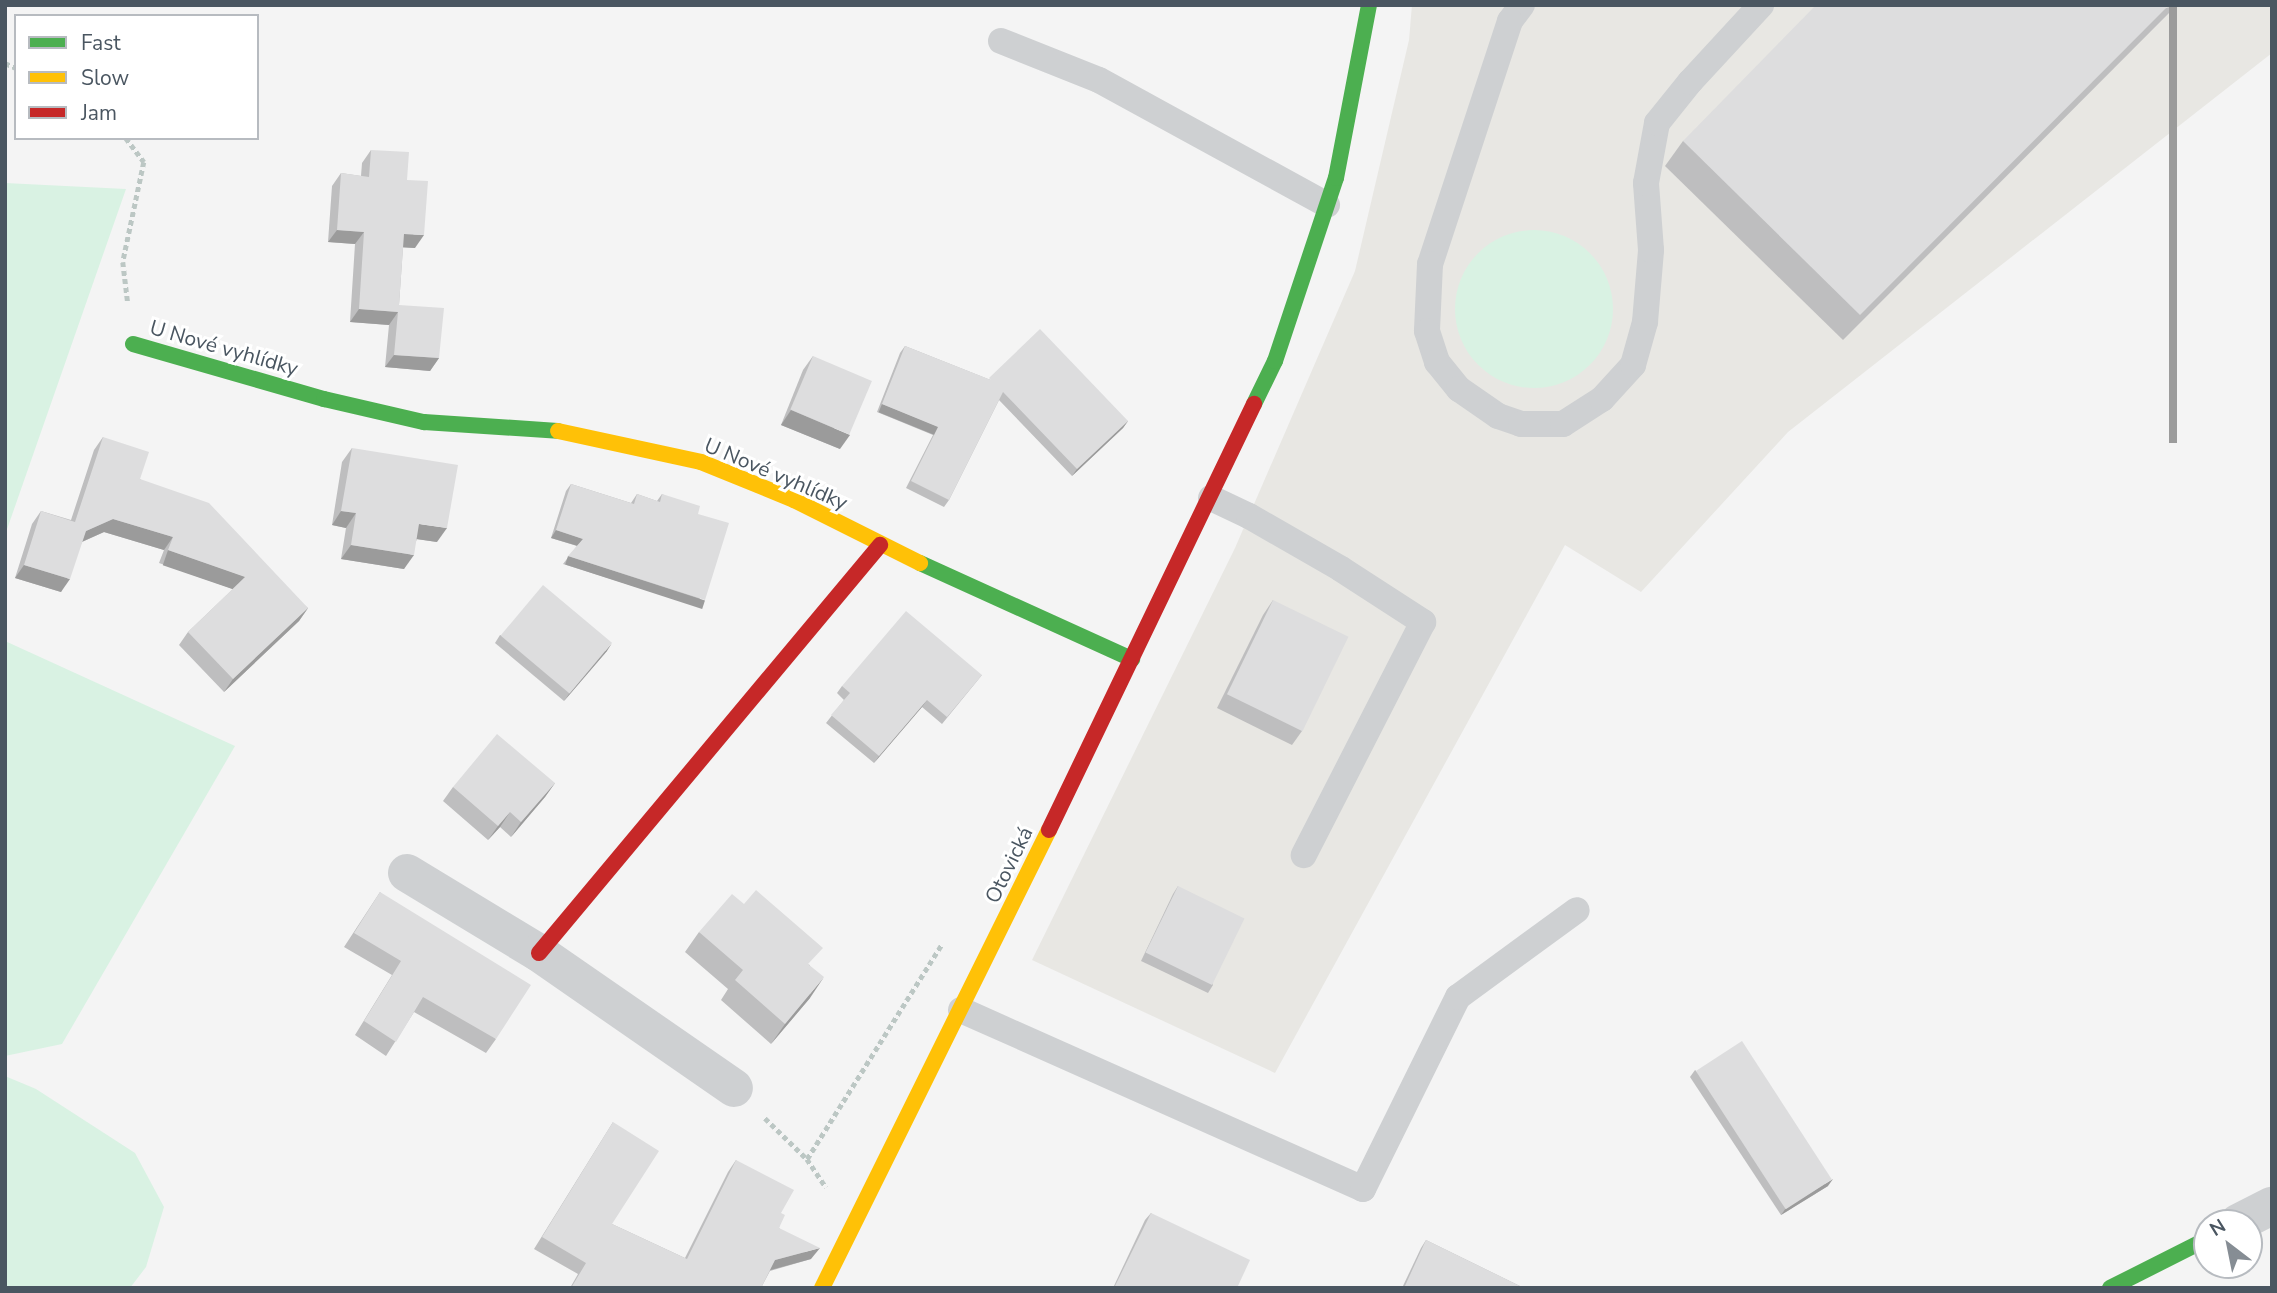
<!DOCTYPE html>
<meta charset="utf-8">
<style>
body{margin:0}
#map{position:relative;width:2277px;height:1293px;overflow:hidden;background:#f4f4f4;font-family:"Nunito Sans",sans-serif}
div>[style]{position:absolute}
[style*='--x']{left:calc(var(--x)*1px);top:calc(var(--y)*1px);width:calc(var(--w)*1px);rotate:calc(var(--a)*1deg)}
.commercial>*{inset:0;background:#e8e7e3}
.green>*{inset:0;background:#d9f2e3}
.round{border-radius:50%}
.path>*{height:4.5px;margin-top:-2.25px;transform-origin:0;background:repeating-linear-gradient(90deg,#bcc7c4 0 5px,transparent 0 8.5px)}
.lane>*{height:26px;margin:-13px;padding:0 13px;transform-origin:13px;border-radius:13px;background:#ced0d2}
.street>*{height:38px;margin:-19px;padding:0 19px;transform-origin:19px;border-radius:19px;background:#ced0d2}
.fast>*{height:16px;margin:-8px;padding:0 8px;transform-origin:8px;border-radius:8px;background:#4caf50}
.slow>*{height:16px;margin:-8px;padding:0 8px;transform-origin:8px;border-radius:8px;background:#ffc107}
.jam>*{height:16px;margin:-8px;padding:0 8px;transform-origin:8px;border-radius:8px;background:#c62828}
.wall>*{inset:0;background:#bebebf}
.shaded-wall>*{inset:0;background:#9b9b9b;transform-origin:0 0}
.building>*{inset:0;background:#ddddde;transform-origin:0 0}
span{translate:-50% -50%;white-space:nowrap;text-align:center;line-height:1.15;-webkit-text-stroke:6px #fff;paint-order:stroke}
.street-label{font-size:21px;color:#4a5661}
.frame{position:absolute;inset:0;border:7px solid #4a5661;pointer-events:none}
.legend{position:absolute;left:14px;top:14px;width:245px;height:126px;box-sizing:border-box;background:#fff;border:2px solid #b7bbc0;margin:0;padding:9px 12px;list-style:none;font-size:21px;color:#4a5661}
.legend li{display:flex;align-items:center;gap:14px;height:35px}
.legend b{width:35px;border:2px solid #b7bbc0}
.north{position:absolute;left:2193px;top:1209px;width:70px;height:70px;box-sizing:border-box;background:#fff;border:2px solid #b7bbc0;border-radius:50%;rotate:328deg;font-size:19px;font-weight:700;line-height:28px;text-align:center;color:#4a5661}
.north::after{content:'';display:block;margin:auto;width:24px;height:32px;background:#868d94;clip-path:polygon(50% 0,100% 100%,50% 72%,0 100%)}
</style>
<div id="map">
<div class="commercial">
<div style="clip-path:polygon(1412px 5px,2272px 5px,2272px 53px,1788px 432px,1641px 592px,1565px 545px,1275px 1073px,1032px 960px,1235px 548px,1355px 271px,1409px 40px)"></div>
</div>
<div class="green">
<div style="clip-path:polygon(5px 183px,126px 189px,5px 535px)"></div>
<div class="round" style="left:1455px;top:230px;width:158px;height:158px"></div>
<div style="clip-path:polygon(5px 641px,235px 746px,62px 1044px,5px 1056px)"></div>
<div style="clip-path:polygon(5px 1076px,36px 1089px,135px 1153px,164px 1207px,146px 1267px,130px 1288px,5px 1288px)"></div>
</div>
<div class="path">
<div style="--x:5;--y:63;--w:12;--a:24"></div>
<div style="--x:126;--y:138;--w:30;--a:53"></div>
<div style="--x:144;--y:162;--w:102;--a:101.9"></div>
<div style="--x:123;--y:262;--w:42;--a:83.2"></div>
<div style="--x:765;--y:1118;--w:59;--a:44.3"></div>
<div style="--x:807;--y:1159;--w:34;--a:56"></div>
<div style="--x:807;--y:1159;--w:254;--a:-57.9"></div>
</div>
<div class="lane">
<div style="--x:1522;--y:5;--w:20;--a:127"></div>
<div style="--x:1510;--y:21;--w:256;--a:108.2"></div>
<div style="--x:1430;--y:264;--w:67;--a:92.6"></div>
<div style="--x:1427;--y:331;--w:33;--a:72"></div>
<div style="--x:1437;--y:362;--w:35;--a:51"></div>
<div style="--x:1459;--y:389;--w:47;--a:34.7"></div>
<div style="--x:1498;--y:416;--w:24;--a:19"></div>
<div style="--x:1521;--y:424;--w:42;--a:0"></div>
<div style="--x:1563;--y:424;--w:46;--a:-32.7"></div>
<div style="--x:1602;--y:399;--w:46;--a:-47.6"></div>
<div style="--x:1633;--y:365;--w:45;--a:-74.4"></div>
<div style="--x:1645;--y:322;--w:72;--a:-85.2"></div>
<div style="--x:1651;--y:250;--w:67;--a:-94.3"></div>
<div style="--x:1646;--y:183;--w:61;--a:-79.6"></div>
<div style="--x:1657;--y:123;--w:53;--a:-51.2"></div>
<div style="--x:1690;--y:82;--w:105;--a:-47.3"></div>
<div style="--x:1001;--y:41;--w:105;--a:21.7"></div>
<div style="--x:1099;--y:80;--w:260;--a:28.7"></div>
<div style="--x:1211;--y:498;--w:42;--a:25.3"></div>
<div style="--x:1249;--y:516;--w:106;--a:29.9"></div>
<div style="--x:1341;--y:569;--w:98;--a:32.9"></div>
<div style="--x:1423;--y:622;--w:262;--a:117.1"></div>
<div style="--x:961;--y:1010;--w:440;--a:24"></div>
<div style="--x:1363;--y:1189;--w:214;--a:-63.7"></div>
<div style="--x:1458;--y:997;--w:147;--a:-36.2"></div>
</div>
<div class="street">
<div style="--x:407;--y:873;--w:154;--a:31.2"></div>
<div style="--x:539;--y:953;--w:237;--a:34.7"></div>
<div style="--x:2238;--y:1223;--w:38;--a:-27"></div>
</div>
<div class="fast">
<div style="--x:133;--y:344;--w:199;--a:16.1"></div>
<div style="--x:324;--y:399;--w:103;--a:13"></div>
<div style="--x:424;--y:422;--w:134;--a:3.8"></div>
<div style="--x:1254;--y:404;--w:48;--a:-64"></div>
<div style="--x:1275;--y:361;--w:193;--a:-71.6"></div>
<div style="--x:1336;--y:178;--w:176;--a:-79.2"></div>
<div style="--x:920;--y:563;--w:233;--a:24.4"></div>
<div style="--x:2110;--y:1288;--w:109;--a:-26.8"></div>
</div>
<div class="slow">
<div style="--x:558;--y:431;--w:146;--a:12.2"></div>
<div style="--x:701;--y:462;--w:100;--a:22.2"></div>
<div style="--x:794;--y:500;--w:141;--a:26.6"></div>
<div style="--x:822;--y:1288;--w:511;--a:-63.64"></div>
</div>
<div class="jam">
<div style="--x:1049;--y:830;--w:473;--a:-64.3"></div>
<div style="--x:539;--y:953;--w:532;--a:-50.11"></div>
</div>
<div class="wall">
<div style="clip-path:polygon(2177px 5px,1843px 340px,1665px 166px,1683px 141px)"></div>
<div style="clip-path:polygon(371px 150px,407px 180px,415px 248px,403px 247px,399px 305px,439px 358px,430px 371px,385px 367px,389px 325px,350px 322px,355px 244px,328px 242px,332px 186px,341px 173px,361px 176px,362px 163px)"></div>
<div style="clip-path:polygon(905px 346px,988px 379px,1128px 421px,1123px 428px,1072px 476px,999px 400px,949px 500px,944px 507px,906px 488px,933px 435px,877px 412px,900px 353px)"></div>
<div style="clip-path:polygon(813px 356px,840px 449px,781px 425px,803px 370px)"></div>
<div style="clip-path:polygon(103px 437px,140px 479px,308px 608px,299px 621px,224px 692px,179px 645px,188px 632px,233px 589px,159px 563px,164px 550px,104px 532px,82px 542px,61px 592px,15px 578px,32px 524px,41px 511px,71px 520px,94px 450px)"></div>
<div style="clip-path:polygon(352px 448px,437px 542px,417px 539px,404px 569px,341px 559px,346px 528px,332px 525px,342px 462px)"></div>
<div style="clip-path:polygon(571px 484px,631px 503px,637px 494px,657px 501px,662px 494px,698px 514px,700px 607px,563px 564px,577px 546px,551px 538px,566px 491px)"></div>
<div style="clip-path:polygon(1273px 600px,1302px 731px,1292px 745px,1217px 708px,1263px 615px)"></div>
<div style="clip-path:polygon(500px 635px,607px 651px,564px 701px,495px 643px)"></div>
<div style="clip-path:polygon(982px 675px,942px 724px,922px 707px,874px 763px,826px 723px,844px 700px,837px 693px,842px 686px)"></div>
<div style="clip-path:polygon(555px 783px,545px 797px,511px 837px,500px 827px,488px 840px,443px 801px,453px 787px)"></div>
<div style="clip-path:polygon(1178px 886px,1213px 985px,1208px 993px,1141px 961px,1173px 894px)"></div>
<div style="clip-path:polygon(380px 892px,496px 1039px,486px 1053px,414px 1012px,386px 1056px,355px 1035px,392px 975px,344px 947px)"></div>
<div style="clip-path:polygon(699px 932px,810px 965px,810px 998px,771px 1044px,721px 1000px,728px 989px,685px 952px)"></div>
<div style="clip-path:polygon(1695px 1070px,1828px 1186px,1781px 1215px,1690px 1077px)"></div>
<div style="clip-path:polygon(613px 1122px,612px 1224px,685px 1258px,728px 1172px,736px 1160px,781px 1213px,779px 1228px,811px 1259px,770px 1271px,761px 1288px,570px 1288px,578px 1274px,534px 1249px)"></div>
<div style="clip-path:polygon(1151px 1213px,1237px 1288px,1113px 1288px,1145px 1220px)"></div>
<div style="clip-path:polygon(1426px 1240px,1524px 1288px,1402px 1288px,1421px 1248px)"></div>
</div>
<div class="shaded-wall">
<div style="left:2169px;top:5px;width:8px;height:438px"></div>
<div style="clip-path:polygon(337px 230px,364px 232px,355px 244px,328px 242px)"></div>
<div style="clip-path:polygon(404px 234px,424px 235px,415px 248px,395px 247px)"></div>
<div style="clip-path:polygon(359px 309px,398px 312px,389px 325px,350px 322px)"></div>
<div style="clip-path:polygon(394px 355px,439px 358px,430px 371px,385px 367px)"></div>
<div style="left:882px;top:404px;width:61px;height:9px;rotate:22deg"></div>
<div style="clip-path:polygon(791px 410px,850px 435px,840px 449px,781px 425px)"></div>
<div style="clip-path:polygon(1128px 421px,1123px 428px,1072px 476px,1077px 469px)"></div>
<div style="clip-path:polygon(341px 511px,356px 513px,346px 528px,332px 525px)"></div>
<div style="clip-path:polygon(113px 519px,173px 537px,164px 550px,104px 532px,77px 544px,86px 531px)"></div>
<div style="clip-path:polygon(419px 524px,447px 528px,437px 542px,409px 538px)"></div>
<div style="clip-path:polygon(556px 530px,583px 539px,578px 546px,551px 538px)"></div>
<div style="clip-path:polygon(351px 545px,414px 555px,404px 569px,341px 559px)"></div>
<div style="left:168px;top:550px;width:82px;height:16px;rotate:19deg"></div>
<div style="left:568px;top:556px;width:144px;height:9px;rotate:18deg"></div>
<div style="clip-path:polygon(24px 565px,70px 579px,61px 592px,15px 578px)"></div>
<div style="clip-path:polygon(308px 608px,299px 621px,224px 692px,233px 679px)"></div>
<div style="clip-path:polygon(612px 643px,607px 651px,564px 701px,569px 694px)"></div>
<div style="clip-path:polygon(927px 700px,922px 707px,874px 763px,879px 756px)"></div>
<div style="clip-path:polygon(555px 783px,545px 797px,511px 837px,521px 822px)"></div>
<div style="clip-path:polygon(510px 812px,500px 827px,488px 840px,498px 826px)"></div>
<div style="clip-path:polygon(824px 977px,810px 998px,771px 1044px,785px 1024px)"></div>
<div style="clip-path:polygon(1833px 1179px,1828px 1186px,1781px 1215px,1786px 1208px)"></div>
<div style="clip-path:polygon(820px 1248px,811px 1259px,767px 1271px,775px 1260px)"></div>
</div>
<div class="building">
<div style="clip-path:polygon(1816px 5px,2169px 5px,1860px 315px,1683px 141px)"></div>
<div style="clip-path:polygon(371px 150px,409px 152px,407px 180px,428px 181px,424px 235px,404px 234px,399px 305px,444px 308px,439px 358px,394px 355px,398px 312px,359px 309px,364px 232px,337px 230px,341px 173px,369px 177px)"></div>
<div style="clip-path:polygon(1040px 329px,1128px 421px,1077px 469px,1003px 392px,949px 500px,911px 481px,938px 427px,882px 404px,905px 346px,991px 380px,989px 378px)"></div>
<div style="left:813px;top:356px;width:64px;height:58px;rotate:23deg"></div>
<div style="clip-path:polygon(103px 437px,149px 452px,140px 479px,209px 503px,308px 608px,233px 679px,188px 632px,245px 577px,168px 550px,173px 537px,113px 519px,86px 531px,70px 579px,24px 565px,41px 511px,75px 522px)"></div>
<div style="clip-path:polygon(352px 448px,458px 465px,447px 528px,419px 524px,414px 555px,351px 545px,356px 513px,341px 511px)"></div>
<div style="clip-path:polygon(571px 484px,634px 504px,637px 494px,660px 502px,662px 494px,700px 506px,698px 514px,729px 523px,705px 600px,568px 556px,583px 539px,556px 530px)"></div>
<div style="left:543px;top:585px;width:90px;height:66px;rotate:40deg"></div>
<div style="left:1273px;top:600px;width:84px;height:105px;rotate:26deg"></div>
<div style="clip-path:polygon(906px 611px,982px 675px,947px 717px,927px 700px,879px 756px,831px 715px,850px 693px,842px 686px)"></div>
<div style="clip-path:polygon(497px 734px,555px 783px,521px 822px,510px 812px,498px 826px,453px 787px)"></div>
<div style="left:1178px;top:886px;width:74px;height:74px;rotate:26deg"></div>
<div style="clip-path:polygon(756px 890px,823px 948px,808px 964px,824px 977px,785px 1024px,735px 980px,743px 970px,699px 932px,732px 894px,744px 904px)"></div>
<div style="clip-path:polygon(380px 892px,531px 985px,496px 1039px,423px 997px,396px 1042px,364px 1021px,401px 961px,354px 933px)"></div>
<div style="left:1742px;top:1041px;width:165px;height:55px;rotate:57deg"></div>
<div style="clip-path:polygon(613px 1122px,659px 1151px,612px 1224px,687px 1259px,736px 1160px,794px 1190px,781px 1213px,785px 1215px,779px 1228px,820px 1248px,775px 1260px,761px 1288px,571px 1288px,586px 1263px,542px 1237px)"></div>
<div style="clip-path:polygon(1151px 1213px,1250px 1260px,1237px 1288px,1114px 1288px)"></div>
<div style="clip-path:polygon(1426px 1240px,1524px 1288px,1404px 1288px)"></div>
</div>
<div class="street-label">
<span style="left:224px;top:348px;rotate:16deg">U Nové vyhlídky</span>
<span style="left:776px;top:474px;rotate:23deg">U Nové vyhlídky</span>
<span style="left:1009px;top:865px;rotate:-64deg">Otovická</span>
</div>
<div class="frame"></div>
<ul class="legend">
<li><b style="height:9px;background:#4caf50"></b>Fast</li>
<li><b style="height:9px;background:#ffc107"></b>Slow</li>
<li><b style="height:9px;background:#c62828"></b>Jam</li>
</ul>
<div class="north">N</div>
</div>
